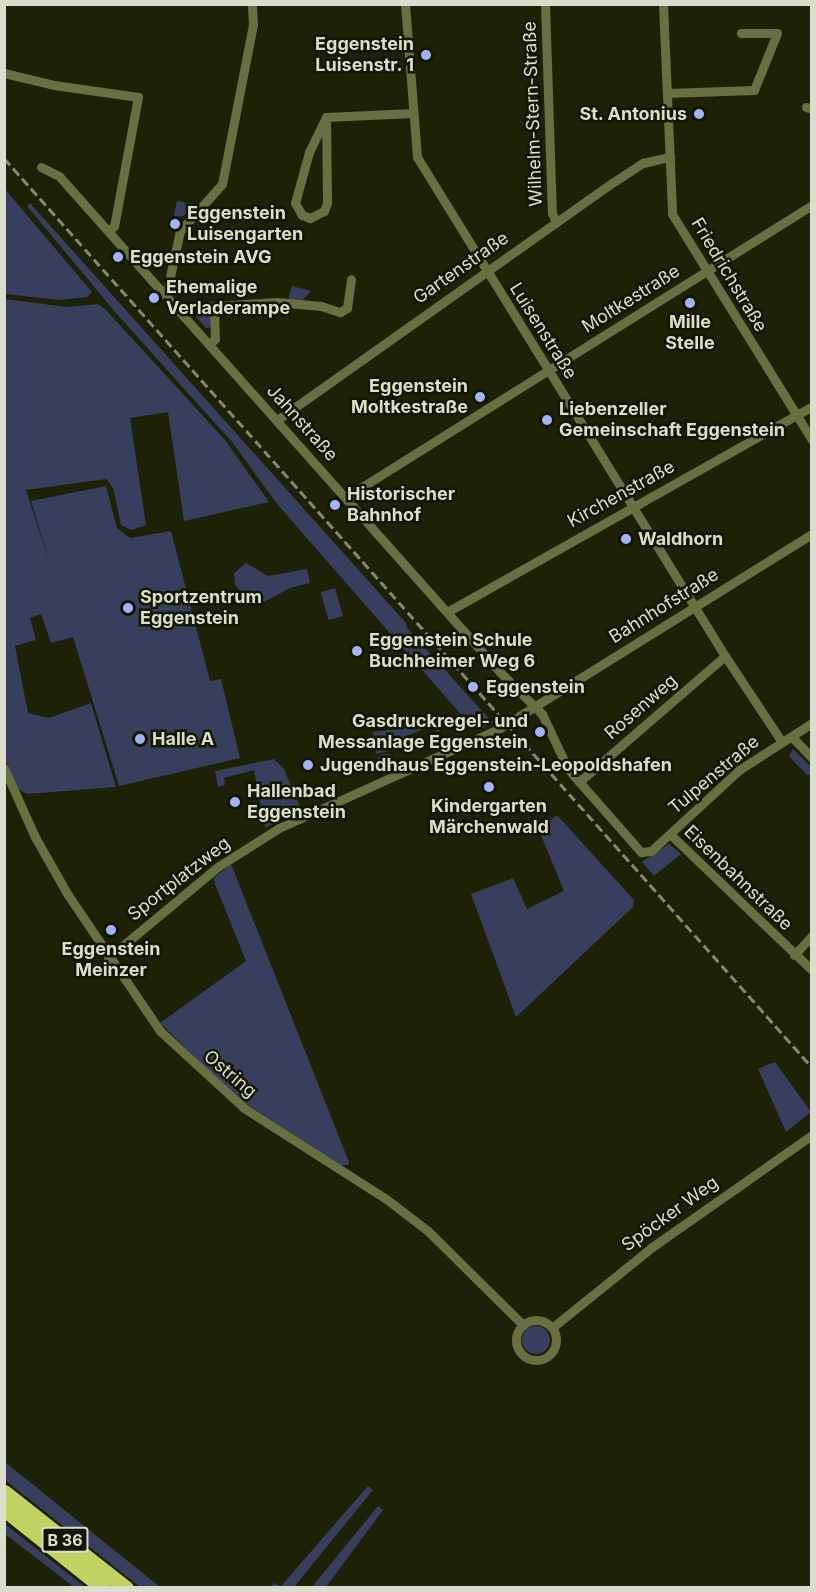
<!DOCTYPE html>
<meta charset="utf-8">
<style>
body{margin:0}
#map{position:relative;width:816px;height:1592px;overflow:hidden;background:#1d2105;font-family:Inter,sans-serif}
div>[style]{position:absolute}
[style*='--x']{left:calc(var(--x)*1px);top:calc(var(--y)*1px);width:calc(var(--w)*1px);rotate:calc(var(--a)*1deg)}
.green>*{inset:0;background:#383e5e;transform-origin:0 0}
.round{border-radius:50%}
.minor>*{height:9px;margin:-4.5px;padding:0 4.5px;transform-origin:4.5px;border-radius:4.5px;background:#686f41}
.minor>.ring{margin:-4.5px;padding:0;box-sizing:content-box;background:none;border:9px solid #686f41;border-radius:50%}
.trunk>*{height:15px;margin:-7.5px;padding:0 7.5px;transform-origin:7.5px;border-radius:7.5px;background:#c2d262}
.rail>*{height:3px;margin-top:-1.5px;transform-origin:0;background:repeating-linear-gradient(90deg,#848872 0 9px,transparent 0 13.5px)}
.dots>*{width:16px;height:16px;translate:-50% -50%;box-sizing:border-box;border:3px solid #141700;border-radius:50%}
span{translate:-50% -50%;white-space:nowrap;text-align:center;line-height:1.15;-webkit-text-stroke:5px #141700;paint-order:stroke}
.shield-label span{padding:2px 4px;background:#141700;border:2px solid;border-radius:4px;-webkit-text-stroke-width:0}
.shield-label{font-size:16px;color:#dadecd;font-weight:700}
.poi-label{font-size:18px;color:#dadecd;font-weight:700}
.right{translate:-100% -50%;text-align:right}
.left{translate:0 -50%;text-align:left}
.street-label{font-size:18px;color:#dadecd}
.frame{position:absolute;inset:0;border:6px solid #dadecd;pointer-events:none}
</style>
<div id="map">
<div class="green">
<div style="clip-path:polygon(4px 188px,92px 292px,87px 297px,59px 300px,5px 294px)"></div>
<div style="clip-path:polygon(177px 201px,194px 204px,185px 215px,173px 219px)"></div>
<div style="clip-path:polygon(30px 203px,406px 623px,407px 628px,493px 723px,483px 728px,464px 718px,278px 505px,232px 442px,115px 312px,27px 206px)"></div>
<div style="clip-path:polygon(292px 286px,311px 291px,302px 301px,288px 300px)"></div>
<div style="clip-path:polygon(4px 299px,67px 307px,98px 304px,106px 310px,225px 440px,269px 502px,184px 521px,168px 412px,130px 418px,146px 525px,131px 530px,121px 525px,113px 488px,106px 479px,26px 490px,50px 564px,31px 501px,106px 486px,117px 528px,130px 538px,171px 531px,210px 681px,221px 679px,240px 758px,119px 786px,73px 637px,51px 643px,41px 614px,30px 618px,36px 640px,15px 646px,28px 713px,49px 718px,91px 703px,116px 787px,27px 794px,18px 789px,4px 756px)"></div>
<div style="clip-path:polygon(211px 300px,213px 327px,206px 328px,194px 315px)"></div>
<div style="clip-path:polygon(246px 563px,268px 576px,307px 569px,310px 583px,290px 588px,262px 603px,250px 601px,235px 585px,234px 573px)"></div>
<div style="left:335px;top:588px;width:29px;height:15px;rotate:74deg"></div>
<div style="clip-path:polygon(437px 724px,441px 730px,437px 732px,434px 725px,386px 744px,388px 751px,376px 754px,373px 732px)"></div>
<div style="clip-path:polygon(793px 749px,811px 767px,811px 775px,807px 775px,789px 756px)"></div>
<div class="round" style="left:377px;top:754px;width:16px;height:16px"></div>
<div style="clip-path:polygon(274px 759px,284px 769px,301px 809px,265px 828px,254px 770px,224px 778px,225px 785px,218px 787px,215px 771px)"></div>
<div style="clip-path:polygon(557px 815px,634px 900px,633px 907px,516px 1017px,471px 894px,513px 878px,527px 909px,564px 891px,538px 828px)"></div>
<div style="clip-path:polygon(669px 844px,681px 854px,654px 876px,642px 862px)"></div>
<div style="clip-path:polygon(231px 864px,349px 1162px,348px 1165px,341px 1165px,236px 1097px,160px 1023px,246px 961px,213px 879px)"></div>
<div style="clip-path:polygon(775px 1062px,811px 1112px,786px 1132px,758px 1069px)"></div>
<div class="round" style="left:522px;top:1326px;width:28px;height:28px"></div>
<div style="clip-path:polygon(4px 1462px,5px 1462px,160px 1587px,140px 1587px,5px 1480px)"></div>
<div style="clip-path:polygon(368px 1486px,373px 1490px,294px 1587px,270px 1587px,274px 1583px,281px 1586px)"></div>
<div style="clip-path:polygon(378px 1506px,383px 1510px,326px 1587px,312px 1587px)"></div>
<div style="clip-path:polygon(5px 1524px,85px 1587px,74px 1587px,5px 1534px)"></div>
</div>
<div class="minor">
<div style="--x:405;--y:4;--w:153;--a:85.5"></div>
<div style="--x:417;--y:157;--w:586;--a:58.32"></div>
<div style="--x:725;--y:656;--w:103;--a:56.5"></div>
<div style="--x:545;--y:4;--w:209;--a:88.1"></div>
<div style="--x:552;--y:213;--w:10;--a:66"></div>
<div style="--x:663;--y:4;--w:210;--a:87.5"></div>
<div style="--x:672;--y:214;--w:266;--a:58.2"></div>
<div style="--x:4;--y:73;--w:51;--a:13.5"></div>
<div style="--x:54;--y:85;--w:85;--a:8.1"></div>
<div style="--x:138;--y:97;--w:131;--a:100.5"></div>
<div style="--x:114;--y:226;--w:7;--a:135"></div>
<div style="--x:667;--y:93;--w:87;--a:-2"></div>
<div style="--x:754;--y:90;--w:61;--a:-68"></div>
<div style="--x:777;--y:33;--w:36;--a:180"></div>
<div style="--x:806;--y:107;--w:6;--a:18"></div>
<div style="--x:326;--y:117;--w:86;--a:89.3"></div>
<div style="--x:327;--y:203;--w:9;--a:111"></div>
<div style="--x:324;--y:211;--w:16;--a:153"></div>
<div style="--x:310;--y:218;--w:9;--a:-159"></div>
<div style="--x:302;--y:215;--w:14;--a:-120"></div>
<div style="--x:295;--y:203;--w:53;--a:-74.6"></div>
<div style="--x:309;--y:152;--w:39;--a:-64"></div>
<div style="--x:326;--y:117;--w:87;--a:-2.6"></div>
<div style="--x:41;--y:167;--w:20;--a:27"></div>
<div style="--x:59;--y:176;--w:664;--a:48.36"></div>
<div style="--x:500;--y:672;--w:59;--a:45"></div>
<div style="--x:542;--y:714;--w:61;--a:64.7"></div>
<div style="--x:568;--y:769;--w:111;--a:48.7"></div>
<div style="--x:641;--y:852;--w:10;--a:-6"></div>
<div style="--x:651;--y:851;--w:120;--a:-42.6"></div>
<div style="--x:739;--y:770;--w:87;--a:-32.8"></div>
<div style="--x:166;--y:295;--w:66;--a:-77.7"></div>
<div style="--x:180;--y:231;--w:63;--a:-48.2"></div>
<div style="--x:222;--y:184;--w:162;--a:-79"></div>
<div style="--x:253;--y:25;--w:21;--a:-93"></div>
<div style="--x:209;--y:344;--w:8;--a:-40"></div>
<div style="--x:215;--y:339;--w:33;--a:-92"></div>
<div style="--x:214;--y:306;--w:62;--a:-3.7"></div>
<div style="--x:276;--y:302;--w:45;--a:5.1"></div>
<div style="--x:321;--y:306;--w:20;--a:18"></div>
<div style="--x:340;--y:312;--w:8;--a:-30"></div>
<div style="--x:347;--y:308;--w:29;--a:-82"></div>
<div style="--x:277;--y:420;--w:410;--a:-35.3"></div>
<div style="--x:612;--y:183;--w:37;--a:-33"></div>
<div style="--x:643;--y:163;--w:28;--a:-13"></div>
<div style="--x:346;--y:497;--w:550;--a:-32.07"></div>
<div style="--x:447;--y:612;--w:419;--a:-29.4"></div>
<div style="--x:792;--y:737;--w:29;--a:46"></div>
<div style="--x:4;--y:768;--w:76;--a:65.8"></div>
<div style="--x:35;--y:837;--w:67;--a:60.4"></div>
<div style="--x:68;--y:895;--w:164;--a:55.9"></div>
<div style="--x:160;--y:1031;--w:114;--a:42.5"></div>
<div style="--x:244;--y:1108;--w:167;--a:32.6"></div>
<div style="--x:385;--y:1198;--w:54;--a:37.5"></div>
<div style="--x:428;--y:1231;--w:134;--a:44.7"></div>
<div style="--x:579;--y:782;--w:193;--a:-40.8"></div>
<div style="--x:670;--y:834;--w:197;--a:43.8"></div>
<div style="--x:794;--y:955;--w:26;--a:-47"></div>
<div style="--x:108;--y:958;--w:144;--a:-39.7"></div>
<div style="--x:219;--y:866;--w:71;--a:-32.3"></div>
<div style="--x:279;--y:828;--w:243;--a:-24.3"></div>
<div style="--x:500;--y:728;--w:367;--a:-31.9"></div>
<div class="ring" style="left:516px;top:1320px;width:31px;height:31px"></div>
<div style="--x:553;--y:1327;--w:127;--a:-38.9"></div>
<div style="--x:652;--y:1247;--w:195;--a:-35"></div>
</div>
<div class="trunk">
<div style="--x:4;--y:1492;--w:155;--a:38.2"></div>
<div style="--x:4;--y:1509;--w:127;--a:38.6"></div>
</div>
<div class="rail">
<div style="--x:4;--y:158;--w:1216;--a:48.37"></div>
</div>
<div class="dots">
<div style="left:426px;top:55px;background:#a3b2fd"></div>
<div style="left:699px;top:114px;background:#a3b2fd"></div>
<div style="left:175px;top:224px;background:#a3b2fd"></div>
<div style="left:118px;top:257px;background:#a3b2fd"></div>
<div style="left:154px;top:298px;background:#a3b2fd"></div>
<div style="left:690px;top:303px;background:#a3b2fd"></div>
<div style="left:480px;top:397px;background:#a3b2fd"></div>
<div style="left:547px;top:420px;background:#a3b2fd"></div>
<div style="left:335px;top:505px;background:#a3b2fd"></div>
<div style="left:626px;top:539px;background:#a3b2fd"></div>
<div style="left:128px;top:608px;background:#a3b2fd"></div>
<div style="left:357px;top:651px;background:#a3b2fd"></div>
<div style="left:473px;top:687px;background:#a3b2fd"></div>
<div style="left:540px;top:732px;background:#a3b2fd"></div>
<div style="left:140px;top:739px;background:#a3b2fd"></div>
<div style="left:308px;top:765px;background:#a3b2fd"></div>
<div style="left:489px;top:787px;background:#a3b2fd"></div>
<div style="left:235px;top:802px;background:#a3b2fd"></div>
<div style="left:111px;top:930px;background:#a3b2fd"></div>
</div>
<div class="shield-label">
<span style="left:65px;top:1540px">B 36</span>
</div>
<div class="poi-label">
<span class="right" style="left:414px;top:55px">Eggenstein<br>Luisenstr. 1</span>
<span class="right" style="left:687px;top:114px">St. Antonius</span>
<span class="left" style="left:187px;top:224px">Eggenstein<br>Luisengarten</span>
<span class="left" style="left:130px;top:257px">Eggenstein AVG</span>
<span class="left" style="left:166px;top:298px">Ehemalige<br>Verladerampe</span>
<span style="left:690px;top:333px">Mille<br>Stelle</span>
<span class="right" style="left:468px;top:397px">Eggenstein<br>Moltkestraße</span>
<span class="left" style="left:559px;top:420px">Liebenzeller<br>Gemeinschaft Eggenstein</span>
<span class="left" style="left:347px;top:505px">Historischer<br>Bahnhof</span>
<span class="left" style="left:638px;top:539px">Waldhorn</span>
<span class="left" style="left:140px;top:608px">Sportzentrum<br>Eggenstein</span>
<span class="left" style="left:369px;top:651px">Eggenstein Schule<br>Buchheimer Weg 6</span>
<span class="left" style="left:486px;top:687px">Eggenstein</span>
<span class="right" style="left:528px;top:732px">Gasdruckregel- und<br>Messanlage Eggenstein</span>
<span class="left" style="left:152px;top:739px">Halle A</span>
<span class="left" style="left:320px;top:765px">Jugendhaus Eggenstein-Leopoldshafen</span>
<span class="left" style="left:247px;top:802px">Hallenbad<br>Eggenstein</span>
<span style="left:489px;top:817px">Kindergarten<br>Märchenwald</span>
<span style="left:111px;top:960px">Eggenstein<br>Meinzer</span>
</div>
<div class="street-label">
<span style="left:533px;top:114px;rotate:-92deg">Wilhelm-Stern-Straße</span>
<span style="left:461px;top:268px;rotate:-35deg">Gartenstraße</span>
<span style="left:729px;top:275px;rotate:59deg">Friedrichstraße</span>
<span style="left:631px;top:299px;rotate:-32deg">Moltkestraße</span>
<span style="left:543px;top:331px;rotate:58deg">Luisenstraße</span>
<span style="left:302px;top:423px;rotate:48deg">Jahnstraße</span>
<span style="left:621px;top:494px;rotate:-29deg">Kirchenstraße</span>
<span style="left:664px;top:606px;rotate:-32deg">Bahnhofstraße</span>
<span style="left:641px;top:707px;rotate:-41deg">Rosenweg</span>
<span style="left:714px;top:775px;rotate:-40deg">Tulpenstraße</span>
<span style="left:738px;top:878px;rotate:44deg">Eisenbahnstraße</span>
<span style="left:179px;top:879px;rotate:-38deg">Sportplatzweg</span>
<span style="left:230px;top:1074px;rotate:40deg">Ostring</span>
<span style="left:670px;top:1214px;rotate:-36deg">Spöcker Weg</span>
</div>
<div class="frame"></div>
</div>
